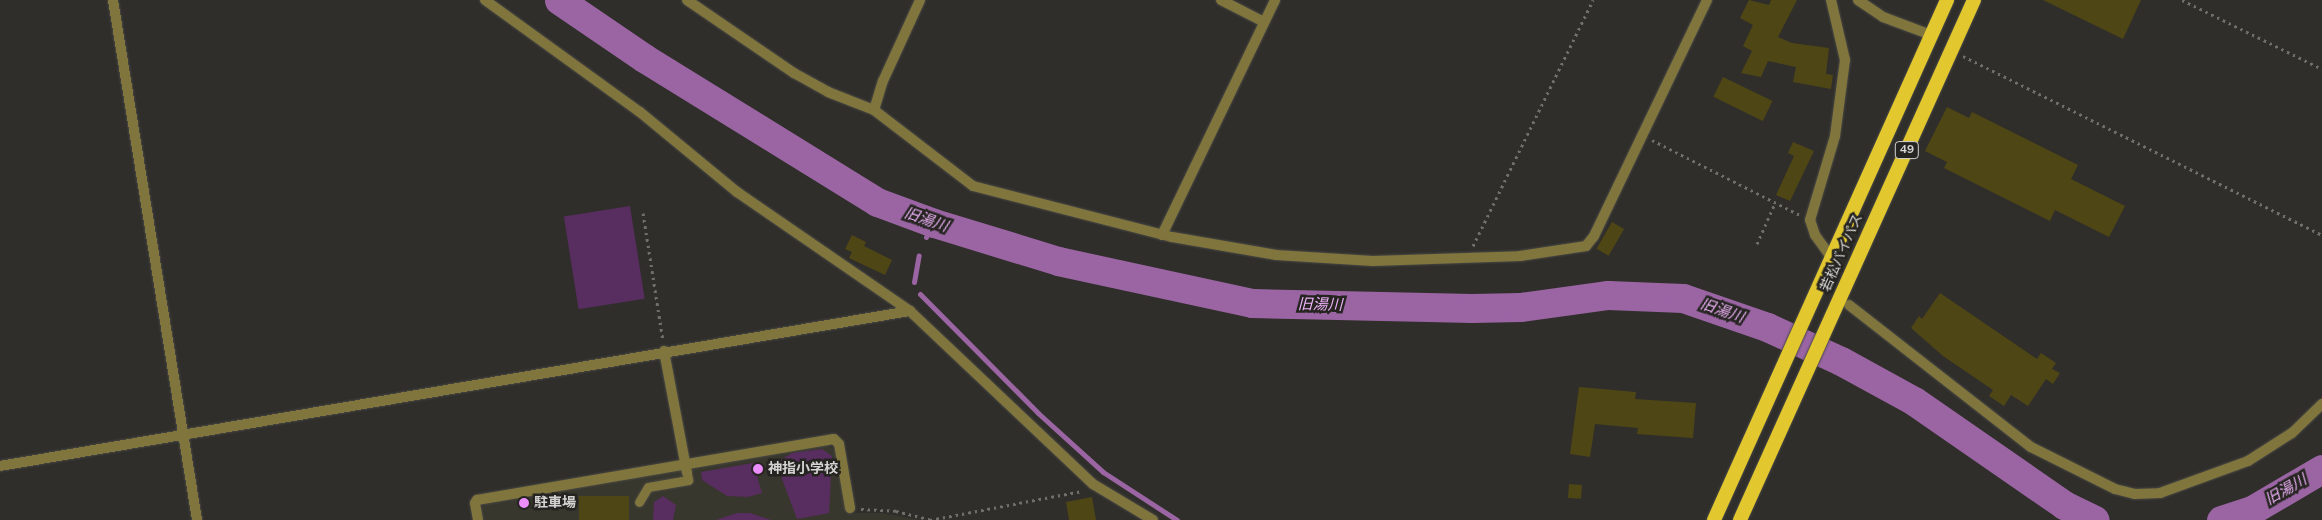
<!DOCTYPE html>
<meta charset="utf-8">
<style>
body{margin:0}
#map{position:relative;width:2322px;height:520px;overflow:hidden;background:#2f2e2a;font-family:"Nunito Sans","Noto Sans JP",sans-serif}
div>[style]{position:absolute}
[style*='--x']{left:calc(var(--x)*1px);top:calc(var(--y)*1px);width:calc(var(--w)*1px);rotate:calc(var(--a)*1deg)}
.built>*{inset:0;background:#38372d}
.green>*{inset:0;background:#582d5f;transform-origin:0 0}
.stream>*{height:5px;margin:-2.5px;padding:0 2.5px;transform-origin:2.5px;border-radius:2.5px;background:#9b65a4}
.river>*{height:29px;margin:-14.5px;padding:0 14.5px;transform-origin:14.5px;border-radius:14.5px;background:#9b65a4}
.building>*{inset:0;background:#4f4615;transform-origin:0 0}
.path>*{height:3px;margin-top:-1.5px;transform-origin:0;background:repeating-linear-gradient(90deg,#706f6c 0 2.5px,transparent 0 6.5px)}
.roads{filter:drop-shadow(0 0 1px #4a4945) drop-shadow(0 0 1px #4a4945)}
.service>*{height:9px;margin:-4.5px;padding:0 4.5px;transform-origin:4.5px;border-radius:4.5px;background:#80753c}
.minor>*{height:10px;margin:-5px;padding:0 5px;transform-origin:5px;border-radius:5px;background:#80753c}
.trunk>*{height:14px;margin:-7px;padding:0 7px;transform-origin:7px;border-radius:7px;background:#e2c82e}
.dots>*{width:14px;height:14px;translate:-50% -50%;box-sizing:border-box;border:2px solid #252421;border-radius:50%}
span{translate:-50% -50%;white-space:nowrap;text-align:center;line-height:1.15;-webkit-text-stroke:5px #252421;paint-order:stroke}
.shield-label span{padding:1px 4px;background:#252421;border:1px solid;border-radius:4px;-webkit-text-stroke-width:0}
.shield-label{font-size:12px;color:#d5d4d2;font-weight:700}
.street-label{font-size:14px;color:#d5d4d2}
.poi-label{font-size:14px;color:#d5d4d2;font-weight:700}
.left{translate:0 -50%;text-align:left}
.water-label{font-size:15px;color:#eeb2f8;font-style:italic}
</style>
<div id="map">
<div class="built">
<div style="clip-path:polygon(828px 445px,835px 450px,847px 513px,881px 513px,920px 520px,483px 520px,480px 510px,487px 501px)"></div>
</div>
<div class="green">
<div style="left:630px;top:206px;width:94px;height:67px;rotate:81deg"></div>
<div style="clip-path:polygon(822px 449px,832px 456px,829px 513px,797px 519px,779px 471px,779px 461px,792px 453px)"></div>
<div style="clip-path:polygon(753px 463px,762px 493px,748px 497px,727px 496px,702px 480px,701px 472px)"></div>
<div style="clip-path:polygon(663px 496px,676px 505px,673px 520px,653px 520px,654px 502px)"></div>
<div style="clip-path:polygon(737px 513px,750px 513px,771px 520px,716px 520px)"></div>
</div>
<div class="stream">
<div style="--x:926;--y:237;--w:15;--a:-67"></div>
<div style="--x:914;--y:282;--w:27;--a:-80"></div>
<div style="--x:920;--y:294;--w:168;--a:45.2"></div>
<div style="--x:1038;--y:413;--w:88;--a:42.2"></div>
<div style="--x:1103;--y:472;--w:88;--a:33"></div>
</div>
<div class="river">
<div style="--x:559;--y:0;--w:103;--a:34.3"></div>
<div style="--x:644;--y:58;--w:274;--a:31.7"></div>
<div style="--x:877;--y:202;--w:61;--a:20.2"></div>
<div style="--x:934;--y:223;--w:130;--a:17"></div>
<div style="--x:1058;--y:261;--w:198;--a:12.2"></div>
<div style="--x:1252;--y:303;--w:220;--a:1.3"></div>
<div style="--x:1472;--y:308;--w:48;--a:-1.2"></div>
<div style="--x:1520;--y:307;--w:89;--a:-7.8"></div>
<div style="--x:1608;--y:295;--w:75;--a:2.3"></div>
<div style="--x:1683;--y:298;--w:89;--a:19"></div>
<div style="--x:1767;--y:327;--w:81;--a:24.7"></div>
<div style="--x:1841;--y:361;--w:83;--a:28.7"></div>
<div style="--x:1914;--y:401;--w:183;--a:34.7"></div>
<div style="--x:2064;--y:505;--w:34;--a:26"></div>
<div style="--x:2221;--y:520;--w:33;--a:-18"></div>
<div style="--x:2252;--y:510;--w:81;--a:-30.4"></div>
</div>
<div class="building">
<div style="clip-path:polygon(1749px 0,1769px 5px,1771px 0,1797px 0,1778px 37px,1792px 43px,1829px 48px,1826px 74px,1833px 75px,1831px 89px,1793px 82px,1796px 67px,1768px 61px,1761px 77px,1741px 73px,1752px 51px,1743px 46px,1753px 25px,1740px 18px)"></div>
<div style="clip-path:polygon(2043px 0,2141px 0,2123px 39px)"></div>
<div style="left:1723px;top:77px;width:55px;height:22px;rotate:26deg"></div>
<div style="clip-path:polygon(1947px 107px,1969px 118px,1972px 112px,2078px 165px,2071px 179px,2125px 206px,2109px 237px,2055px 210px,2050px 221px,1944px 168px,1947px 162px,1925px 151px)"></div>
<div style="clip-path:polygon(1793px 142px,1814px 151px,1790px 201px,1776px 195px,1794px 156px,1788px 153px)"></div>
<div style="left:1612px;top:222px;width:14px;height:31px;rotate:30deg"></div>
<div style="clip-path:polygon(852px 235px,866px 242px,864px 246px,892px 260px,885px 275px,849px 258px,852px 252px,845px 249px)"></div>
<div style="clip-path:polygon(1940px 293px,2037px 359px,2041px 353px,2056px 363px,2052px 369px,2060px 373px,2053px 384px,2046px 379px,2028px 406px,2011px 395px,2004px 406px,1989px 396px,1993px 390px,1943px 356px,1911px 328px,1919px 316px,1922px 319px)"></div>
<div style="clip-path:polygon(1579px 387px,1636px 392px,1635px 399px,1696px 403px,1693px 438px,1637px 434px,1638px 428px,1595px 424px,1590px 457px,1570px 454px)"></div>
<div style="left:1569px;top:484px;width:13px;height:14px;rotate:4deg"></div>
<div style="left:579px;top:496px;width:50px;height:24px"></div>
<div style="clip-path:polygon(1092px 497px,1096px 520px,1069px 520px,1066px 502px)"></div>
</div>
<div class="path">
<div style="--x:2182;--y:0;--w:156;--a:26.2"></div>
<div style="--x:1963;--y:56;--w:401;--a:26.5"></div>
<div style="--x:1652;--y:140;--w:166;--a:26.9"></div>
<div style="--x:643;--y:213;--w:129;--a:81.1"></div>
<div style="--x:1757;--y:244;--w:45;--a:-66.3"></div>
<div style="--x:1473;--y:246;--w:274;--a:-64"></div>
<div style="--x:861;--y:509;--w:35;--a:3"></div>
<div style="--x:896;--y:511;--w:36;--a:14"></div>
<div style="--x:930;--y:520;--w:155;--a:-10.8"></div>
</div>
<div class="roads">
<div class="service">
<div style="--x:639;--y:502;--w:17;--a:-59"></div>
<div style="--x:648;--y:487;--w:41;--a:-9.9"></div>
<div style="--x:688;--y:480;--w:7;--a:-98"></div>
</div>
<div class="minor">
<div style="--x:113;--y:0;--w:527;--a:80.82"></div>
<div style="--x:485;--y:0;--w:191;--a:35.9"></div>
<div style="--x:640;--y:112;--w:126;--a:39.5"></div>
<div style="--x:737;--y:192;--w:210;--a:34.5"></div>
<div style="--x:910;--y:311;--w:252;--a:43.4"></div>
<div style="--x:1093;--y:484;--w:70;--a:31"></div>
<div style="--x:687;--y:0;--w:130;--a:34.3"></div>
<div style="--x:794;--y:73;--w:39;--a:29"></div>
<div style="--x:828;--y:92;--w:49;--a:21.4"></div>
<div style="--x:874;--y:110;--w:125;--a:37.5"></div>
<div style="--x:973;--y:186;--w:205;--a:14.4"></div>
<div style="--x:1172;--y:237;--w:106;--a:9.8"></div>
<div style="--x:1276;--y:255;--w:97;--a:3.5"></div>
<div style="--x:1373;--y:261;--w:147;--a:-1.9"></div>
<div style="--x:1520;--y:256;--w:67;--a:-8.6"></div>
<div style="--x:1586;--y:246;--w:13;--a:-51"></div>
<div style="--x:1594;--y:236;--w:262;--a:-64.4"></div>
<div style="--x:1221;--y:0;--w:48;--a:27.1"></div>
<div style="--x:1858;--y:0;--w:30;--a:34"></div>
<div style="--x:1883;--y:17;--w:51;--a:20.6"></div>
<div style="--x:874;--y:110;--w:30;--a:-73"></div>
<div style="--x:883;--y:81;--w:89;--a:-65.4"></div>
<div style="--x:1162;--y:235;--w:261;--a:-64.3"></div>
<div style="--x:1831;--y:257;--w:27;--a:-126"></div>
<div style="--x:1815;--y:235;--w:16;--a:-108"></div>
<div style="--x:1810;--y:220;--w:88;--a:-73.4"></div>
<div style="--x:1835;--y:136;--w:77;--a:-82.5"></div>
<div style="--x:1845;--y:60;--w:62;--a:-103.1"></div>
<div style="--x:1849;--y:305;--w:231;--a:38"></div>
<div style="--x:2031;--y:447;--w:94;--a:26.6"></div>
<div style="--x:2115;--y:489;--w:21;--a:14"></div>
<div style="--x:2135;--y:494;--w:25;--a:-2"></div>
<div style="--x:2160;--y:493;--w:94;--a:-20"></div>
<div style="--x:2248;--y:461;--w:52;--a:-32.5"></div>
<div style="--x:2292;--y:433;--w:42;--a:-44"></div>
<div style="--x:664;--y:351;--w:124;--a:79.3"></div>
<div style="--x:0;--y:466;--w:923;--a:-9.67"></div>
<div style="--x:478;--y:520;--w:17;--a:-100"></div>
<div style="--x:475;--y:503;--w:4;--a:-56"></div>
<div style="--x:477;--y:500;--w:362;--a:-9.7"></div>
<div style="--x:834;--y:439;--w:7;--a:45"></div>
<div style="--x:839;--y:444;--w:65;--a:80.2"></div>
</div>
<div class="trunk">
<div style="--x:1714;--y:520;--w:570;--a:-65.86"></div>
<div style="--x:1740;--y:520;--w:570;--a:-65.77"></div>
</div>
</div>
<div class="dots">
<div style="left:758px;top:469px;background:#eb8dfb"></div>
<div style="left:524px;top:503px;background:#eb8dfb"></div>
</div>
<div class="shield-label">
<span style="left:1907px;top:150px">49</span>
</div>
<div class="street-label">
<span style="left:1842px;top:253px;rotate:-66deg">若松バイパス</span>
</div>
<div class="poi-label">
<span class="left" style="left:768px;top:469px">神指小学校</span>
<span class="left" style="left:534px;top:503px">駐車場</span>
</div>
<div class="water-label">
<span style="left:926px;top:220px;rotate:19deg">旧湯川</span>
<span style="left:1320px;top:305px;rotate:1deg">旧湯川</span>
<span style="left:1722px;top:311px;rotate:19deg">旧湯川</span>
<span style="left:2286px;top:490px;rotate:-30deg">旧湯川</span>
</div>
</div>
